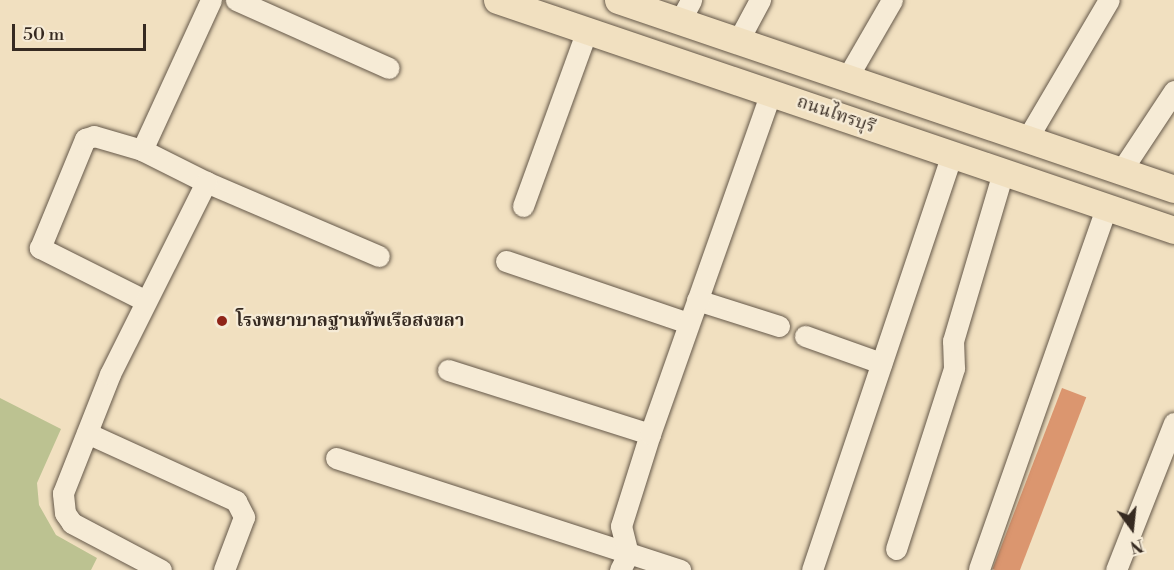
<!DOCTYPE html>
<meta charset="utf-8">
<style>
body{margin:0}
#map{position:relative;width:1174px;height:570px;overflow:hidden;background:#f1e0c0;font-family:"Libre Bodoni","Noto Serif Thai",serif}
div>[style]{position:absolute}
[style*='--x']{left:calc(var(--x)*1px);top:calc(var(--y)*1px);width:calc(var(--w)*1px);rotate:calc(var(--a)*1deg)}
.green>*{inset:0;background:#bcc291}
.building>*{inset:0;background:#db966f;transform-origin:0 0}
.roads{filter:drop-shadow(0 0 2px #655849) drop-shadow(0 0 2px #655849)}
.minor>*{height:21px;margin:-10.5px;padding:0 10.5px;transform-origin:10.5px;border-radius:10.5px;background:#f6ebd6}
.major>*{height:27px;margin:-13.5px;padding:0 13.5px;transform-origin:13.5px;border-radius:13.5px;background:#f1e0c0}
.dots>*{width:16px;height:16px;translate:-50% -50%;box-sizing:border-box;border:3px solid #f6ebd6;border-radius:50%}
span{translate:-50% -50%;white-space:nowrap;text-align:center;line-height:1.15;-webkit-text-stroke:4.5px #f6ebd6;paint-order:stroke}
.street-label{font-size:18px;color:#362a21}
.poi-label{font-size:18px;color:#362a21;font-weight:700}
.left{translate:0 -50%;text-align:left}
.north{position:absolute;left:1102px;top:498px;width:60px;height:60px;-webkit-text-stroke:4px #f6ebd6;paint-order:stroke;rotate:165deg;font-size:16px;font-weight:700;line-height:24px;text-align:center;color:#362a21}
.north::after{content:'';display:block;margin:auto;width:21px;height:27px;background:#362a21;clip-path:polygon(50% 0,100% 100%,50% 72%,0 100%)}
.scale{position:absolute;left:12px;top:24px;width:134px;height:27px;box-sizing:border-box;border:3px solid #362a21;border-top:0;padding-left:8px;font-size:18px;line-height:21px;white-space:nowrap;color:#362a21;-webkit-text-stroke:4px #f6ebd6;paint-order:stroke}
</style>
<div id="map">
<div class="green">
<div style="clip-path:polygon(0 398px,61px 429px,37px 483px,39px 505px,56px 535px,97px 558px,91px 570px,0 570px)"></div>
</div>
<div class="building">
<div style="left:1062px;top:388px;width:26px;height:194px;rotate:21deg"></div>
</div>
<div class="roads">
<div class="minor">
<div style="--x:236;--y:0;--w:167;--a:24"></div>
<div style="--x:680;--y:21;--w:24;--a:-62"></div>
<div style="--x:738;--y:41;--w:47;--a:-61.8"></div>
<div style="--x:847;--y:78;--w:90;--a:-60"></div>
<div style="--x:1027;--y:139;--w:161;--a:-59.5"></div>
<div style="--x:142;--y:150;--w:165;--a:-65.3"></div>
<div style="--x:1121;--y:171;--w:96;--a:-56.5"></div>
<div style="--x:523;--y:206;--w:187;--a:-70"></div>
<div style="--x:506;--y:261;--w:192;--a:18.8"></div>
<div style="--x:697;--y:300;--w:86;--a:17.6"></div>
<div style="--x:146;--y:301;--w:119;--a:-153.4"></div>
<div style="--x:40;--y:248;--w:118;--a:-67.6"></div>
<div style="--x:85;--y:139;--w:9;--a:-18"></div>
<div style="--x:94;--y:136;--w:50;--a:16.3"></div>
<div style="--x:142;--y:150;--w:72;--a:26.6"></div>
<div style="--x:206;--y:182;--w:188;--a:23.2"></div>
<div style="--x:805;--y:336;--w:81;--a:19.6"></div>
<div style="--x:448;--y:370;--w:212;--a:17.6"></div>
<div style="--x:87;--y:433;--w:164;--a:24.5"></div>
<div style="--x:236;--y:501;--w:18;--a:63"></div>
<div style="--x:244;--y:517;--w:57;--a:110.7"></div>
<div style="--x:336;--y:458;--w:362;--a:18"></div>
<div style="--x:896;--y:549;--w:190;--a:-72.2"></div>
<div style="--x:954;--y:368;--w:27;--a:-92"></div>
<div style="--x:953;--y:341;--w:176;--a:-73.5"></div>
<div style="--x:979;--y:569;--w:383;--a:-70.6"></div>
<div style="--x:161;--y:570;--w:101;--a:-152.2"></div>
<div style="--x:72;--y:523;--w:12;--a:-125"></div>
<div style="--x:65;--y:513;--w:20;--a:-96"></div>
<div style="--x:63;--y:493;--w:128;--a:-68.4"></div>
<div style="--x:110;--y:374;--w:215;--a:-63.4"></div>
<div style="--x:620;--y:570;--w:18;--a:-63"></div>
<div style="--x:628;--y:554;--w:29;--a:-104"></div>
<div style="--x:621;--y:526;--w:96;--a:-72.5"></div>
<div style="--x:650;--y:434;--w:362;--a:-70.5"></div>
<div style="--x:812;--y:570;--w:439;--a:-71.4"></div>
<div style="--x:1116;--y:570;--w:158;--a:-68.5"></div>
</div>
<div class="major">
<div style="--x:497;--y:0;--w:715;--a:18.76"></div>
<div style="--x:618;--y:0;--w:587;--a:18.77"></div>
</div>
</div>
<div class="dots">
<div style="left:222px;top:321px;background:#8f2418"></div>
</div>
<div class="street-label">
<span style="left:836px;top:115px;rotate:19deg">ถนนไทรบุรี</span>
</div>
<div class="poi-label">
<span class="left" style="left:236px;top:321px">โรงพยาบาลฐานทัพเรือสงขลา</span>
</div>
<div class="north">N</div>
<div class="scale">50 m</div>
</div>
